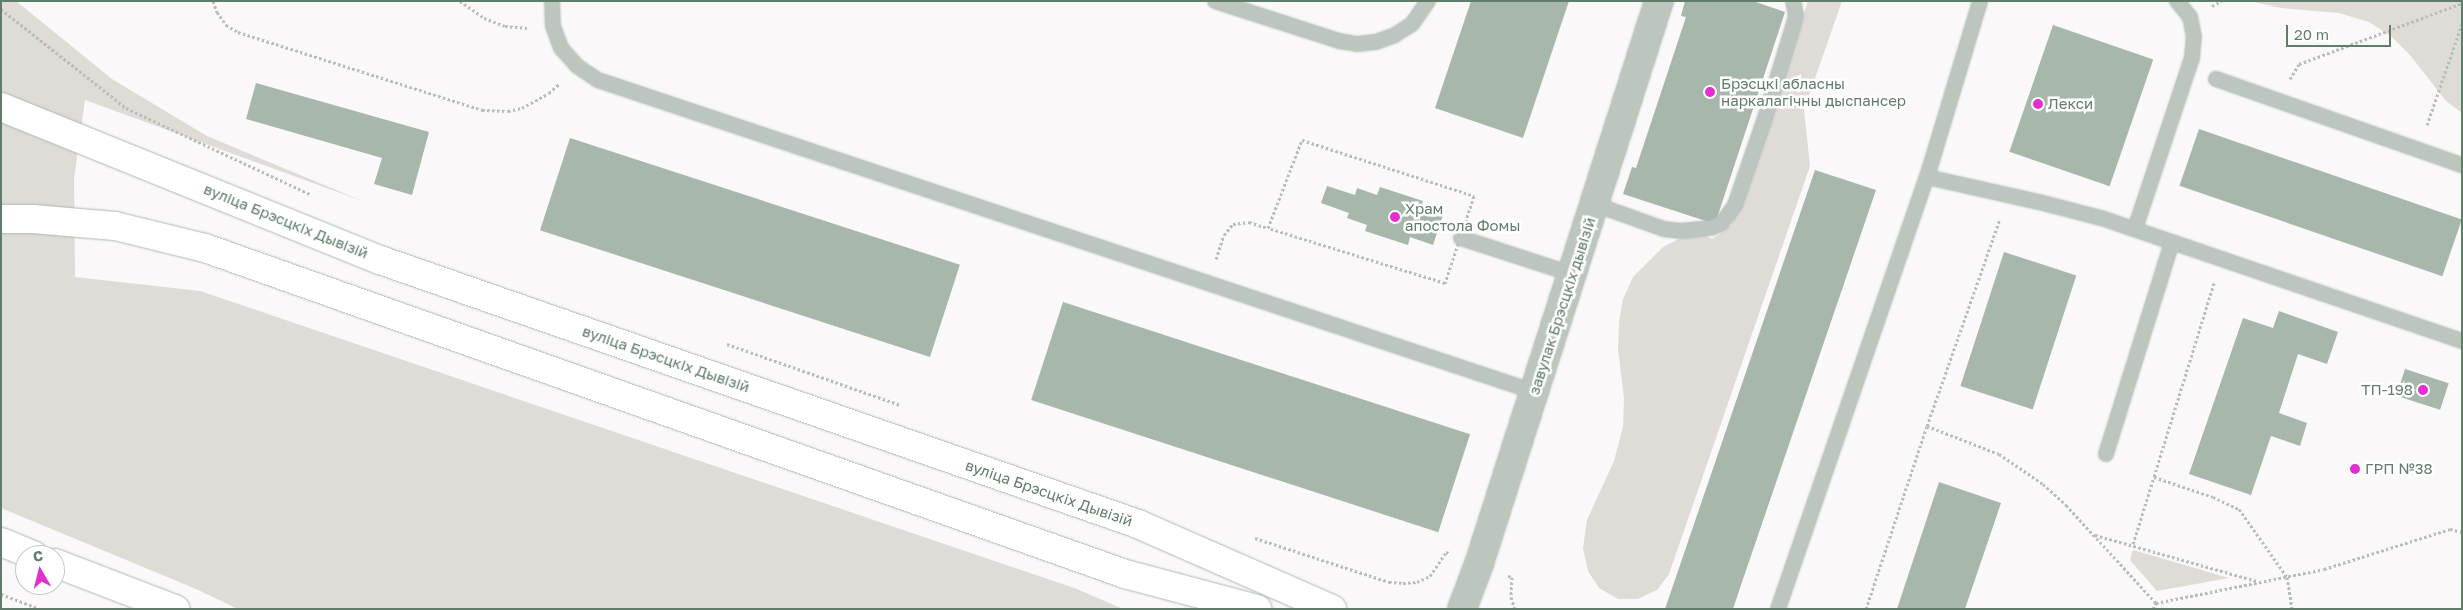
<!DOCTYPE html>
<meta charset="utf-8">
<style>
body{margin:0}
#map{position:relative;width:2463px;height:610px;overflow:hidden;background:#faf8f8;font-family:"Golos Text",sans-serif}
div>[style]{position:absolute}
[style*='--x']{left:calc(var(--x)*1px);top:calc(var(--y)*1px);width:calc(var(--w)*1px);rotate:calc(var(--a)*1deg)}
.green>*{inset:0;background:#dfdbd7}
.building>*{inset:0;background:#a8b7ac;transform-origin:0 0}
.path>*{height:3px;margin-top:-1.5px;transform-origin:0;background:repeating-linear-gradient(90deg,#b5beb8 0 2.5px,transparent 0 5px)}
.roads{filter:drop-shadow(0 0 1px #aebab2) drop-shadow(0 0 1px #aebab2)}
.service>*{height:14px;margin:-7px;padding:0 7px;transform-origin:7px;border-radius:7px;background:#bcc6bf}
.tertiary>*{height:28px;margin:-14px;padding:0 14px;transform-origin:14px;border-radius:14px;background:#bcc6bf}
.primary>*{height:28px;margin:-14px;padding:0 14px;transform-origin:14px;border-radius:14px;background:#fff}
.dots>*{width:14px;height:14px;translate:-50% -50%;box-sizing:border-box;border:2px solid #fff;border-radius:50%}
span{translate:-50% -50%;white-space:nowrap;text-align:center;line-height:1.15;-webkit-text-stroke:5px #fff;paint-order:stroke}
.poi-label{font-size:15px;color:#607d69}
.left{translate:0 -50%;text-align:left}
.right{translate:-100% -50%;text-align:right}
.street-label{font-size:15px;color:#607d69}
.frame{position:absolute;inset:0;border:2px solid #607d69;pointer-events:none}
.north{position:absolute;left:15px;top:545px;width:50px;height:50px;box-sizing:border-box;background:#fff;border:1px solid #bfcbc3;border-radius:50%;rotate:352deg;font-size:14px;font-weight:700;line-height:20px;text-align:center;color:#607d69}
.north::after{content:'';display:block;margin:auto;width:18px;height:22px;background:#e32fcf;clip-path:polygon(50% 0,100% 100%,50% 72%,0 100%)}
.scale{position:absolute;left:2286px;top:25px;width:105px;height:22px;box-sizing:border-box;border:2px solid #607d69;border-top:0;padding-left:6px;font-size:15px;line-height:18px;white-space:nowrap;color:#607d69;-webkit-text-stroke:4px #fff;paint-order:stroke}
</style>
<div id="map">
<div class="green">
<div style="clip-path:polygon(1px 1px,16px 1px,112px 79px,207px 136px,365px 202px,85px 100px,74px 179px,75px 277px,200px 291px,1077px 589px,1123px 609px,238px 609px,196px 589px,1px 508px)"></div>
<div style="clip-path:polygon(1808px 1px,1842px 1px,1804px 110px,1810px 166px,1669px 574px,1657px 590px,1638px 599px,1618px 599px,1599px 588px,1588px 571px,1583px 548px,1587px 520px,1614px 461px,1623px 427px,1624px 398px,1618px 349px,1619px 322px,1623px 299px,1633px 277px,1663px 247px,1683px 237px,1700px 233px,1712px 239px,1731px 226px,1766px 135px)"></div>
<div style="clip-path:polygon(2249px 1px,2462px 1px,2462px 113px,2446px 101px,2410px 55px,2392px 37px,2369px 22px,2339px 13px,2281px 8px)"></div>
<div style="clip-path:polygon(2133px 550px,2229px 578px,2157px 591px,2130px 560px)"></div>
</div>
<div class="building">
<div style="clip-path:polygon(1471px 1px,1569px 1px,1523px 138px,1435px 108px)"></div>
<div style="clip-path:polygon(1685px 1px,1753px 1px,1785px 12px,1715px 224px,1623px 194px,1632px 167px,1636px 168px,1686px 17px,1681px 16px)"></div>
<div style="left:2053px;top:25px;width:106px;height:134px;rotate:19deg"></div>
<div style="clip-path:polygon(256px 83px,429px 132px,412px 195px,374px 184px,382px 158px,246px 119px)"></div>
<div style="left:2199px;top:129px;width:278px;height:60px;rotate:19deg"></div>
<div style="left:570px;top:138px;width:410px;height:97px;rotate:18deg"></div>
<div style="clip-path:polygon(1815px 170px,1876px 190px,1740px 588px,1733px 609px,1665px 609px)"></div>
<div style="clip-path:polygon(1327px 186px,1355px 195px,1357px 188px,1377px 195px,1380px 187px,1423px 201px,1421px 208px,1443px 215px,1433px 245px,1410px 237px,1408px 245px,1365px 231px,1367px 225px,1347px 218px,1349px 213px,1321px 203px)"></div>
<div style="left:2004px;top:252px;width:76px;height:141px;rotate:18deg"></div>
<div style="left:1063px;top:302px;width:428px;height:103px;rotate:18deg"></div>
<div style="clip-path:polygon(2279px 311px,2338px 332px,2327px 364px,2298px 354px,2279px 413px,2307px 423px,2300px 446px,2271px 436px,2251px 495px,2189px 474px,2243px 318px,2273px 328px)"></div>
<div style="left:2405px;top:369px;width:46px;height:28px;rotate:18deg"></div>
<div style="left:2354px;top:463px;width:6px;height:10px;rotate:9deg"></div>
<div style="clip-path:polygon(1939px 482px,2001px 503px,1965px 609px,1897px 609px)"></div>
</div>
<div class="path">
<div style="--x:213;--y:1;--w:12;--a:70"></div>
<div style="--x:217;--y:12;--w:16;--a:55"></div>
<div style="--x:226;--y:25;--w:14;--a:30"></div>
<div style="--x:238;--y:32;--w:256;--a:17.7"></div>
<div style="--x:482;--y:110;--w:26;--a:2"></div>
<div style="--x:508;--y:111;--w:14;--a:-12"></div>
<div style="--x:522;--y:108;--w:31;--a:-29"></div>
<div style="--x:549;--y:93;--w:13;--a:-42"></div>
<div style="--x:460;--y:1;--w:29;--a:35"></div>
<div style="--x:484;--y:18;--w:22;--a:21"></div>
<div style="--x:505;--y:26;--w:22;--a:5"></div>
<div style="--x:2212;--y:6;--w:11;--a:-27"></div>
<div style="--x:1;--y:9;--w:159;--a:38.4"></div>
<div style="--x:126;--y:108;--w:205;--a:25.1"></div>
<div style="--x:2290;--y:79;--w:17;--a:-59"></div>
<div style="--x:2299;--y:64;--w:174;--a:-20.5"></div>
<div style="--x:2427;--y:125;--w:107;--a:-70.9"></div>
<div style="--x:1302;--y:140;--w:181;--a:18"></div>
<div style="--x:1474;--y:196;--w:92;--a:108.4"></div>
<div style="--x:1445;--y:283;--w:185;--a:-162.7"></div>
<div style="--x:1268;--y:228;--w:94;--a:-68.9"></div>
<div style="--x:1216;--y:259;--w:25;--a:-72"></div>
<div style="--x:1224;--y:235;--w:14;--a:-51"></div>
<div style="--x:1233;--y:224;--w:16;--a:-7"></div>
<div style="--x:1249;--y:222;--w:20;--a:18"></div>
<div style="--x:2214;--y:283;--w:203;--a:107.2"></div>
<div style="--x:2154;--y:477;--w:62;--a:18.7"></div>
<div style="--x:2213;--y:497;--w:29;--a:25"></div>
<div style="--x:2239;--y:509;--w:83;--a:54.8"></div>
<div style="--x:2287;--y:577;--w:32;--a:81"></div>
<div style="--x:727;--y:344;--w:183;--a:19.4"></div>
<div style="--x:1927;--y:426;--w:77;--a:21.3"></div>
<div style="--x:1999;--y:454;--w:53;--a:34.3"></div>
<div style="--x:2043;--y:484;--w:31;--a:42"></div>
<div style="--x:2066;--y:505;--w:133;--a:47.4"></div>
<div style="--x:2095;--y:535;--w:168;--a:15.9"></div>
<div style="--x:1255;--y:538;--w:141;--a:18.2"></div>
<div style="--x:1389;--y:582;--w:14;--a:4"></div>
<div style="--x:1403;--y:583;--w:14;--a:-4"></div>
<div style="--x:1417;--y:582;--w:14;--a:-25"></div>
<div style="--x:1430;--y:576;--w:29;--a:-56"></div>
<div style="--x:1446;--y:552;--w:3;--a:18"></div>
<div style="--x:2133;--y:544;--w:70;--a:-72.6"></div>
<div style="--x:1508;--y:576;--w:4;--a:14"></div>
<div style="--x:1512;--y:577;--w:20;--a:93"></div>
<div style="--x:1511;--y:597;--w:13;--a:72"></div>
<div style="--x:1;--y:594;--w:42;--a:21"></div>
<div style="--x:1866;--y:609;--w:193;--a:-71.6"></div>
<div style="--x:1927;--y:426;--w:219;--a:-70.6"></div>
<div style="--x:2153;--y:609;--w:7;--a:-63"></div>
<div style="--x:2156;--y:603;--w:171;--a:-11.4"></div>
<div style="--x:2324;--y:569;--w:132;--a:-17.6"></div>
<div style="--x:2450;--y:529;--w:12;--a:14"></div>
</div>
<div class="roads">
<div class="service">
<div style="--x:552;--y:1;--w:25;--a:88"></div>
<div style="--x:553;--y:26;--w:23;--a:70"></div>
<div style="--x:561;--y:48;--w:24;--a:48"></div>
<div style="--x:577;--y:66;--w:25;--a:34"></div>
<div style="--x:598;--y:80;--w:988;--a:18.42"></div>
<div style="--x:1215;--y:1;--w:130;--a:17.9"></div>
<div style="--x:1339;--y:41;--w:18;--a:9"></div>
<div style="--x:1357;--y:44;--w:19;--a:-6"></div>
<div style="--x:1376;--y:42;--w:20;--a:-20"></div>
<div style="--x:1395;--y:35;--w:20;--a:-33"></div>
<div style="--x:1412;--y:24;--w:28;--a:-55"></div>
<div style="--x:2216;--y:79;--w:261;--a:19.3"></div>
<div style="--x:1927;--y:177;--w:115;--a:12.6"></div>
<div style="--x:2039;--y:202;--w:64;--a:14.5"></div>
<div style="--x:2101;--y:218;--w:381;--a:18.8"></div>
<div style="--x:1594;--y:204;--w:74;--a:19.7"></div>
<div style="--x:1664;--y:229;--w:17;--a:7"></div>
<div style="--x:1681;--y:231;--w:30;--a:-6"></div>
<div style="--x:1711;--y:228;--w:12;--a:-24"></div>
<div style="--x:1722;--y:223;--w:22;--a:-54"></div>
<div style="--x:1735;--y:205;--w:89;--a:-71"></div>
<div style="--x:1764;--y:121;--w:98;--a:-72.9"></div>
<div style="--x:1793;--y:27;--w:12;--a:-76"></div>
<div style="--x:1796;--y:15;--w:14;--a:-102"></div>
<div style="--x:2135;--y:229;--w:180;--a:-71.6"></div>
<div style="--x:2192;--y:58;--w:21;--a:-85"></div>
<div style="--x:2194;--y:37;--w:20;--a:-101"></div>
<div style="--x:2190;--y:17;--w:21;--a:-129"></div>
<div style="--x:1461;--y:238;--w:117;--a:18"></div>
<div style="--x:2106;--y:454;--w:222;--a:-72.7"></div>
<div style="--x:1778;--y:609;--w:457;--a:-71"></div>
<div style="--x:1927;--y:177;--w:184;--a:-73.2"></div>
</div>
<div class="tertiary">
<div style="--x:1462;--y:609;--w:48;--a:-69.3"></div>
<div style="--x:1479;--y:564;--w:591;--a:-72.27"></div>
</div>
<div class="primary">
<div style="--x:1;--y:107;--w:409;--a:22"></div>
<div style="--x:380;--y:260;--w:803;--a:19.2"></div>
<div style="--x:1138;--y:524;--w:212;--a:23.7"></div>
<div style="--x:1;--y:219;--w:32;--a:0"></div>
<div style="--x:33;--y:219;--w:82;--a:4.9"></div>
<div style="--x:115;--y:226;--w:93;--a:13.7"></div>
<div style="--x:205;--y:248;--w:976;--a:19.51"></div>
<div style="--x:1125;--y:574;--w:137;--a:14.9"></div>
<div style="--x:1;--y:542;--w:35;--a:22"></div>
<div style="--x:55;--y:563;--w:129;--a:21"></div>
</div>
</div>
<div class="dots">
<div style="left:1710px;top:92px;background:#e32fcf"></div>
<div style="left:2038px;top:104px;background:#e32fcf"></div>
<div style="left:1395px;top:217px;background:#e32fcf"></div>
<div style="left:2423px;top:390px;background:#e32fcf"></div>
<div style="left:2355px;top:469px;background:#e32fcf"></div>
</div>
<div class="poi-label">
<span class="left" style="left:1721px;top:92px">Брэсцкі абласны<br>наркалагічны дыспансер</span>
<span class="left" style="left:2048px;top:104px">Лекси</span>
<span class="left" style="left:1405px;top:217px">Храм<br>апостола Фомы</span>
<span class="right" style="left:2413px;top:390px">ТП-198</span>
<span class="left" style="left:2365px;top:469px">ГРП №38</span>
</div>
<div class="street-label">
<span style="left:286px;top:221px;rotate:22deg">вуліца Брэсцкіх Дывізій</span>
<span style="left:1562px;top:306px;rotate:-72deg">завулак Брэсцкіх дывізій</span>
<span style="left:666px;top:359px;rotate:19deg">вуліца Брэсцкіх Дывізій</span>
<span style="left:1049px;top:493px;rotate:19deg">вуліца Брэсцкіх Дывізій</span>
</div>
<div class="frame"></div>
<div class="north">С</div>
<div class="scale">20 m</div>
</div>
